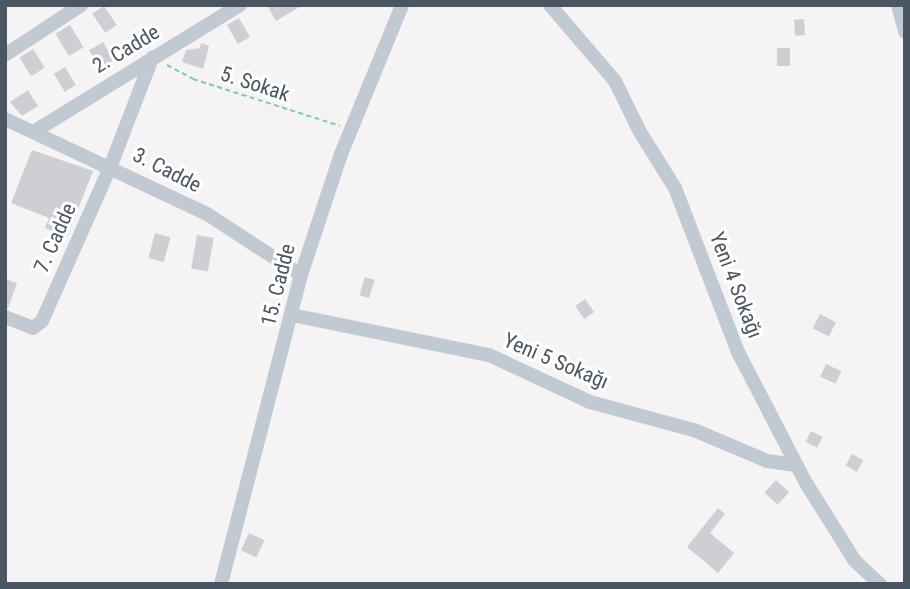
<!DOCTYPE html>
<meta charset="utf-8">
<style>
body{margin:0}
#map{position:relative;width:910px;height:589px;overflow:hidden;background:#f5f3f3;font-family:"Roboto Condensed",sans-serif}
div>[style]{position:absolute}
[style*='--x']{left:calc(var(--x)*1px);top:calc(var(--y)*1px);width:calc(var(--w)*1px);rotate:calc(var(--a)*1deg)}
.building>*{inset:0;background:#cdcfd5;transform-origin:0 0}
.path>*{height:2px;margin-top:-1px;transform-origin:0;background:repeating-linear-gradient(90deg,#7ad0a6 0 5px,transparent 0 8.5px)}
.minor>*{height:14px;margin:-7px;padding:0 7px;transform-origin:7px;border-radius:7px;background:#c1cad2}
span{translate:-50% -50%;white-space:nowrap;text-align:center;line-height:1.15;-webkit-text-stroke:6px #fff;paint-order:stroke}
.street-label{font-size:21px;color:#4a5661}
.frame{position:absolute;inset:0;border:7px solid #4a5661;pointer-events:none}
</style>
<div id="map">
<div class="building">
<div style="clip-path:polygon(267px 5px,303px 5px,276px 21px)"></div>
<div style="left:104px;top:6px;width:23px;height:14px;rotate:56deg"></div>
<div style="left:239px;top:18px;width:22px;height:14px;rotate:60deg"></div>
<div style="left:804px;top:19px;width:16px;height:10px;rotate:86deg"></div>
<div style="left:70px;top:25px;width:26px;height:17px;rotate:59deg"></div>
<div style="left:103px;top:42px;width:21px;height:16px;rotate:59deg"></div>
<div style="clip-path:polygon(201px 43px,209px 46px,203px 69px,182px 62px,186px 50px,200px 48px)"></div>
<div style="left:777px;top:48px;width:13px;height:18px"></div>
<div style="left:33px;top:49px;width:22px;height:16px;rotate:58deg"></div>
<div style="left:65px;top:67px;width:21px;height:13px;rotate:59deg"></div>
<div style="clip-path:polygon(28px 90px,38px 106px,22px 116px,10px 102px)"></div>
<div style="clip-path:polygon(32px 150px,93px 171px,67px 237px,45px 228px,49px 218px,11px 203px)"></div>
<div style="left:155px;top:233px;width:16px;height:26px;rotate:15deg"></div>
<div style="left:197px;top:235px;width:17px;height:34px;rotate:10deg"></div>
<div style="left:365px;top:277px;width:10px;height:19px;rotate:17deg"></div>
<div style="clip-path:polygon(5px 279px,17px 283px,8px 308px,5px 308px)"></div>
<div style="left:585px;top:299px;width:16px;height:12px;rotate:55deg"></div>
<div style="left:820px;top:314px;width:18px;height:16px;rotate:27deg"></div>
<div style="left:826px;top:364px;width:17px;height:14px;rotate:25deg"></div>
<div style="left:811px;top:431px;width:13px;height:12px;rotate:27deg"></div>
<div style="left:852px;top:454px;width:13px;height:13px;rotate:29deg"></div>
<div style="left:776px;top:480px;width:18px;height:17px;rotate:43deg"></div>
<div style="clip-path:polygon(718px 508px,725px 514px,710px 533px,734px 553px,718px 573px,687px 547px)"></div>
<div style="left:249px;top:533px;width:17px;height:19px;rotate:25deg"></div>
</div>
<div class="path">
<div style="--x:167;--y:65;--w:30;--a:28"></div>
<div style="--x:193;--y:79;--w:154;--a:17.7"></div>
</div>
<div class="minor">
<div style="--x:550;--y:5;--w:100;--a:49.5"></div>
<div style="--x:615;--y:81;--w:57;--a:63.9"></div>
<div style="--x:640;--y:132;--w:66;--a:58"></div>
<div style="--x:675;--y:188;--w:176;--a:69"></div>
<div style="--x:738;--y:352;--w:148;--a:62.6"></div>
<div style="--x:806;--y:483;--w:92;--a:57.9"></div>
<div style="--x:855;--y:561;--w:34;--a:43"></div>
<div style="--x:898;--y:5;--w:28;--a:75"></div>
<div style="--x:5;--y:55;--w:91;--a:-33.3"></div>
<div style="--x:5;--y:119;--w:223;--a:25.2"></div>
<div style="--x:207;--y:214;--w:112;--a:33"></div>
<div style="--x:35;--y:131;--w:241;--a:-31.6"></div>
<div style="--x:292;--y:315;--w:201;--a:11.5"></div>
<div style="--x:489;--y:355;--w:111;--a:25"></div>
<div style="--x:590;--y:402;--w:108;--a:15.1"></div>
<div style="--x:694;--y:430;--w:79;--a:23"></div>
<div style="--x:767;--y:461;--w:29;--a:8"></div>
<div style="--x:5;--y:317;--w:30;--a:21"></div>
<div style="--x:33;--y:328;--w:11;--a:-38"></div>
<div style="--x:42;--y:321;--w:171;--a:-66.1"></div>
<div style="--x:111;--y:165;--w:115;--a:-69"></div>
<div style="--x:221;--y:584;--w:319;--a:-75.5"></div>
<div style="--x:301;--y:275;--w:127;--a:-71.7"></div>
<div style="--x:341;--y:154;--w:161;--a:-67.7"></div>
</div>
<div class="street-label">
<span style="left:126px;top:49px;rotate:-31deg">2. Cadde</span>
<span style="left:255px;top:84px;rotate:18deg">5. Sokak</span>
<span style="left:167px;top:170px;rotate:27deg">3. Cadde</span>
<span style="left:55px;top:238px;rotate:-66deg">7. Cadde</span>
<span style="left:278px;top:285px;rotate:-76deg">15. Cadde</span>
<span style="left:736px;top:285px;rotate:69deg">Yeni 4 Sokağı</span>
<span style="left:556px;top:361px;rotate:23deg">Yeni 5 Sokağı</span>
</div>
<div class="frame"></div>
</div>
